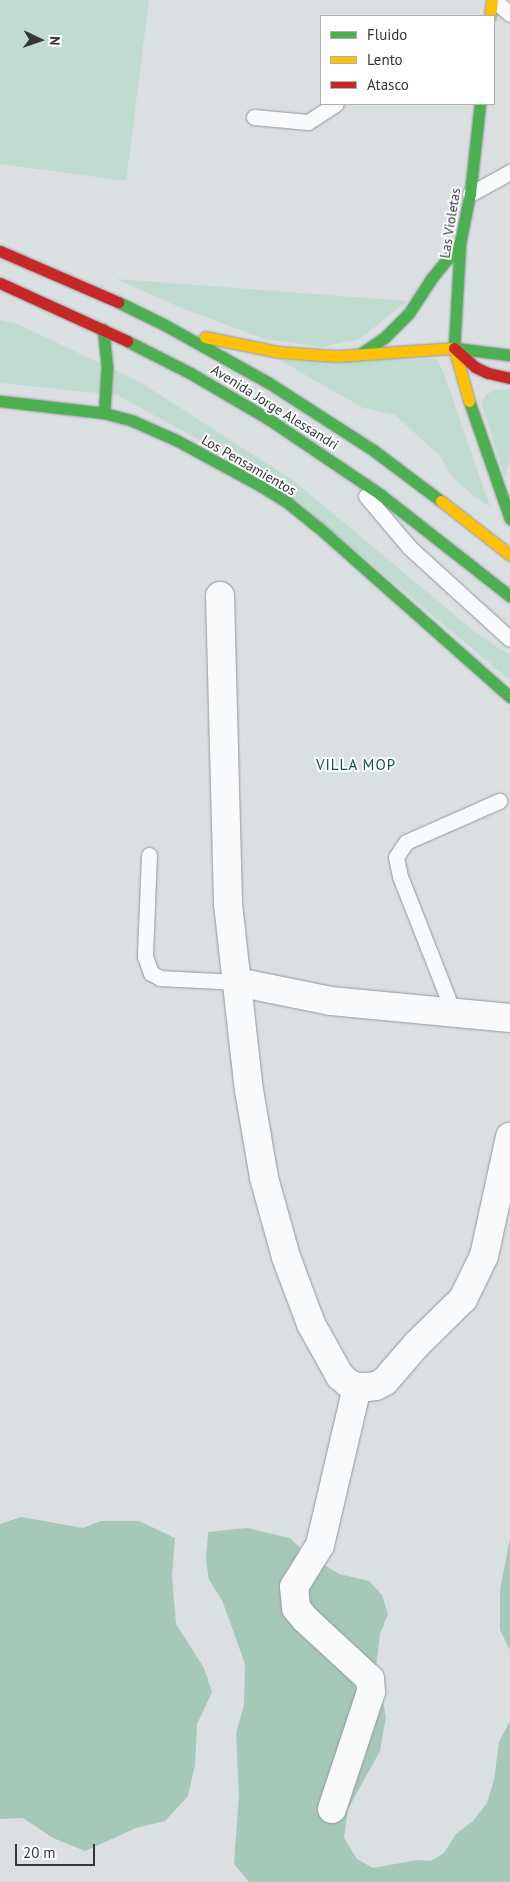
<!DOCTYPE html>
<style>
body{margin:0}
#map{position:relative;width:510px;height:1882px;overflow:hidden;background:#dadfe2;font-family:"PT Sans",sans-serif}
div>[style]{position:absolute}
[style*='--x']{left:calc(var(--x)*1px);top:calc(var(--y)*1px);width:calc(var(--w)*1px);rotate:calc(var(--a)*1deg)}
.green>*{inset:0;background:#c0dbcf}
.forest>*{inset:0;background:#a5c8b9}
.roads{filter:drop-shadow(0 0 1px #94989a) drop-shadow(0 0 1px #94989a)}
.lane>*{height:15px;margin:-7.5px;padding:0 7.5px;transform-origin:7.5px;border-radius:7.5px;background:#f9fafb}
.street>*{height:28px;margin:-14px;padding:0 14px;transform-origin:14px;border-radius:14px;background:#f9fafb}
.fast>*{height:11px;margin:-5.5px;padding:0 5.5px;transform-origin:5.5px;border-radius:5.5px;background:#4caf50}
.slow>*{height:11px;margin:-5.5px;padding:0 5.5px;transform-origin:5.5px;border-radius:5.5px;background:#ffc107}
.jam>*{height:11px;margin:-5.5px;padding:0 5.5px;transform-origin:5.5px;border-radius:5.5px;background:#c62828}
span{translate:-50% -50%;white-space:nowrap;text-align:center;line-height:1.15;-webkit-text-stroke:4px #fff;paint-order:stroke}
.street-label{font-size:14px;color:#34373a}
.neighbourhood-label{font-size:15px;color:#134e57;letter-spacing:1px}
.legend{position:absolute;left:320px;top:15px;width:175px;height:90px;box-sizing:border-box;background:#fff;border:1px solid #aeafb0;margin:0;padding:6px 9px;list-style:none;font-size:15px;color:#34373a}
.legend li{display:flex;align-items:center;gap:10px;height:25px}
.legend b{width:25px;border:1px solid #aeafb0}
.north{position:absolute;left:15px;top:15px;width:50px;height:50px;-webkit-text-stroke:4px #fff;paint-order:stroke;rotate:93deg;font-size:14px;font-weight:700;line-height:20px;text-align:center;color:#34373a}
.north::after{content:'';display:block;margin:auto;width:18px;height:22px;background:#34373a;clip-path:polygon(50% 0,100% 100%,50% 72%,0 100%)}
.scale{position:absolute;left:15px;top:1844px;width:80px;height:22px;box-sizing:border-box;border:2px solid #34373a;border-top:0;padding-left:6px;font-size:15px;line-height:18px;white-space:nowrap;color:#34373a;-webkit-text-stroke:4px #fff;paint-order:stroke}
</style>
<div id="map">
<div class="green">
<div style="clip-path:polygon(0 0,149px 0,126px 181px,0 164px)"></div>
<div style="clip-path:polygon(116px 279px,407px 301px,360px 339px,322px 347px,265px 339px,179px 307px)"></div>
<div style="clip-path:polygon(0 320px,15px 323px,140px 382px,294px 481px,475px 632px,510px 655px,510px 680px,267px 477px,117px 395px,0 383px)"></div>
<div style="clip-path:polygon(437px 359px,443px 371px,490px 507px,471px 494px,450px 474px,440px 456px,395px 415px,363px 408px,281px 361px)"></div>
<div style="clip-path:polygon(510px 389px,510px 458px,505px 477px,482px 404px,486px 395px,494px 390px)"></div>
</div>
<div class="forest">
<div style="clip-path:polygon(21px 1517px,83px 1528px,101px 1521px,139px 1521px,175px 1538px,172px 1576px,176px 1624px,204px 1668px,212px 1692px,197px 1724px,195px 1765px,188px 1796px,165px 1821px,136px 1828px,85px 1851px,53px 1838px,23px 1818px,0 1819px,0 1524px)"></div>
<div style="clip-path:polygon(247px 1528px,290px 1538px,308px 1555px,339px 1574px,369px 1581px,382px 1595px,388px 1614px,380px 1634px,376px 1668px,386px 1717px,380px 1751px,348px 1809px,344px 1838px,357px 1859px,373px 1868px,417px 1860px,431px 1861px,444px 1853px,456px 1834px,473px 1821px,487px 1803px,494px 1780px,499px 1742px,510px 1721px,510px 1882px,249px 1882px,234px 1864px,239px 1795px,236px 1733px,244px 1705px,245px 1664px,222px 1600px,209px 1580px,206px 1560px,208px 1532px)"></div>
<div style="clip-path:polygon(510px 1538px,510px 1650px,500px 1630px,500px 1590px)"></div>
</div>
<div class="roads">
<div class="lane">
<div style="--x:494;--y:0;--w:21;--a:41"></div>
<div style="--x:254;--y:117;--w:54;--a:5.3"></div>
<div style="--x:308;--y:122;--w:33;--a:-33"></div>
<div style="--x:470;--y:194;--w:46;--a:-28.8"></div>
<div style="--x:366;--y:496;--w:68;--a:49.8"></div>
<div style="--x:410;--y:548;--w:135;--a:42.3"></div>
<div style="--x:149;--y:855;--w:101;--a:92.3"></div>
<div style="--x:145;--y:956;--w:18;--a:71"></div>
<div style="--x:151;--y:973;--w:10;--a:29"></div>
<div style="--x:160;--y:978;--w:77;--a:3"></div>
<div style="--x:454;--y:1014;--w:148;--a:-111.4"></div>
<div style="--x:400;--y:876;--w:19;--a:-102"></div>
<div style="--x:396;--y:857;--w:18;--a:-56"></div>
<div style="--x:406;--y:842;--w:102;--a:-23.8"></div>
</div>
<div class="street">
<div style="--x:220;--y:596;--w:308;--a:88.5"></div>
<div style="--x:228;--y:904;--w:187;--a:83.6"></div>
<div style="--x:249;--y:1090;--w:89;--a:80.3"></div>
<div style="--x:264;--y:1178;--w:82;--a:74.4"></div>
<div style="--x:286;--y:1257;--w:72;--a:69.5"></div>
<div style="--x:311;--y:1324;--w:60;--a:60.9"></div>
<div style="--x:340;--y:1376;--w:11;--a:41"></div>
<div style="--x:348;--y:1383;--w:10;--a:24"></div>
<div style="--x:357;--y:1387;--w:9;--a:0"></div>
<div style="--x:366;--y:1387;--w:10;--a:-6"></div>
<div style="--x:376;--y:1386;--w:10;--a:-29"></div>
<div style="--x:385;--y:1381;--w:49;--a:-49.1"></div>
<div style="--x:417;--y:1344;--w:64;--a:-44.4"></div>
<div style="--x:463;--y:1299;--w:48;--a:-64"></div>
<div style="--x:484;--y:1256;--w:122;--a:-77.7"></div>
<div style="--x:237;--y:982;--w:96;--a:11.4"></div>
<div style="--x:331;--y:1001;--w:180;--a:5.4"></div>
<div style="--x:332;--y:1809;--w:123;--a:-71.6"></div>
<div style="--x:371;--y:1692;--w:13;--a:-94"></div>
<div style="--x:370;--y:1679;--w:88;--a:-137.3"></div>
<div style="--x:305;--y:1619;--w:14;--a:-129"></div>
<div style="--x:296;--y:1608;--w:21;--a:-95"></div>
<div style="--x:294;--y:1587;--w:49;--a:-58.2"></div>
<div style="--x:320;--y:1545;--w:162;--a:-76.8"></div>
</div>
<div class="fast">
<div style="--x:118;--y:302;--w:50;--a:26.1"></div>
<div style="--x:163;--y:324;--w:121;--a:29.1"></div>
<div style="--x:269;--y:383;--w:124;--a:32.8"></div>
<div style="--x:373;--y:450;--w:85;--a:36.9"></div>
<div style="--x:103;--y:329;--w:38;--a:84"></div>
<div style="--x:107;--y:367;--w:46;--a:93.7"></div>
<div style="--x:127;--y:341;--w:71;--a:26.9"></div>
<div style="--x:190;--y:373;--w:89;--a:30.3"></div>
<div style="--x:267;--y:418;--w:138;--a:34"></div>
<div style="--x:381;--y:495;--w:164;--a:38.1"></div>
<div style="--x:454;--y:348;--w:105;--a:-86.7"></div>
<div style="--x:460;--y:243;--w:50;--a:-78.5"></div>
<div style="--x:470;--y:194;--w:91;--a:-83.7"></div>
<div style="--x:454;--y:348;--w:56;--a:7.1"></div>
<div style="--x:360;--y:354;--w:29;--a:-34"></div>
<div style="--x:384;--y:338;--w:35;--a:-45"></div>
<div style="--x:409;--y:313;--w:40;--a:-57.1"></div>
<div style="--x:431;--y:279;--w:46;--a:-51.1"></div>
<div style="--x:0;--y:401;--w:105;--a:6.6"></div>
<div style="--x:104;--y:413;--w:30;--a:15"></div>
<div style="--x:133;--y:421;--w:47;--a:23.8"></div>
<div style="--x:176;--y:440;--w:97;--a:28.4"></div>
<div style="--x:261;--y:486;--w:32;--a:32"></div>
<div style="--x:288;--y:503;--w:38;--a:39"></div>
<div style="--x:318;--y:527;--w:256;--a:41.5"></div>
<div style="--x:469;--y:401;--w:125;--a:70.8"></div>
</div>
<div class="slow">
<div style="--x:490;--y:16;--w:16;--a:-83"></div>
<div style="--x:205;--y:337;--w:76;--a:11.5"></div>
<div style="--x:279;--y:352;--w:58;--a:3.9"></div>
<div style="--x:337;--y:356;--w:117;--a:-3.9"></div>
<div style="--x:454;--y:348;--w:55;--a:74.2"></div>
<div style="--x:441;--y:501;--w:88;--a:38"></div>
</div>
<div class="jam">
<div style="--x:0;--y:251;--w:129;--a:23.4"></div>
<div style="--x:0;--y:283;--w:140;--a:24.5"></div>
<div style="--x:454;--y:348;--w:28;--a:42"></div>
<div style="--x:475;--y:367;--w:14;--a:25"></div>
<div style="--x:488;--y:373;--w:23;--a:13"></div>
</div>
</div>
<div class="street-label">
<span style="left:450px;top:223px;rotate:-81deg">Las Violetas</span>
<span style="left:275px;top:407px;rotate:32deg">Avenida Jorge Alessandri</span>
<span style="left:249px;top:465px;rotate:30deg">Los Pensamientos</span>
</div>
<div class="neighbourhood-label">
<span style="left:356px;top:765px">VILLA MOP</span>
</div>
<ul class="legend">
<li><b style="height:6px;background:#4caf50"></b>Fluido</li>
<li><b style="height:6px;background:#ffc107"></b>Lento</li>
<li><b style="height:6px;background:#c62828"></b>Atasco</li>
</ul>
<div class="north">N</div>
<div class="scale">20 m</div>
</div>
